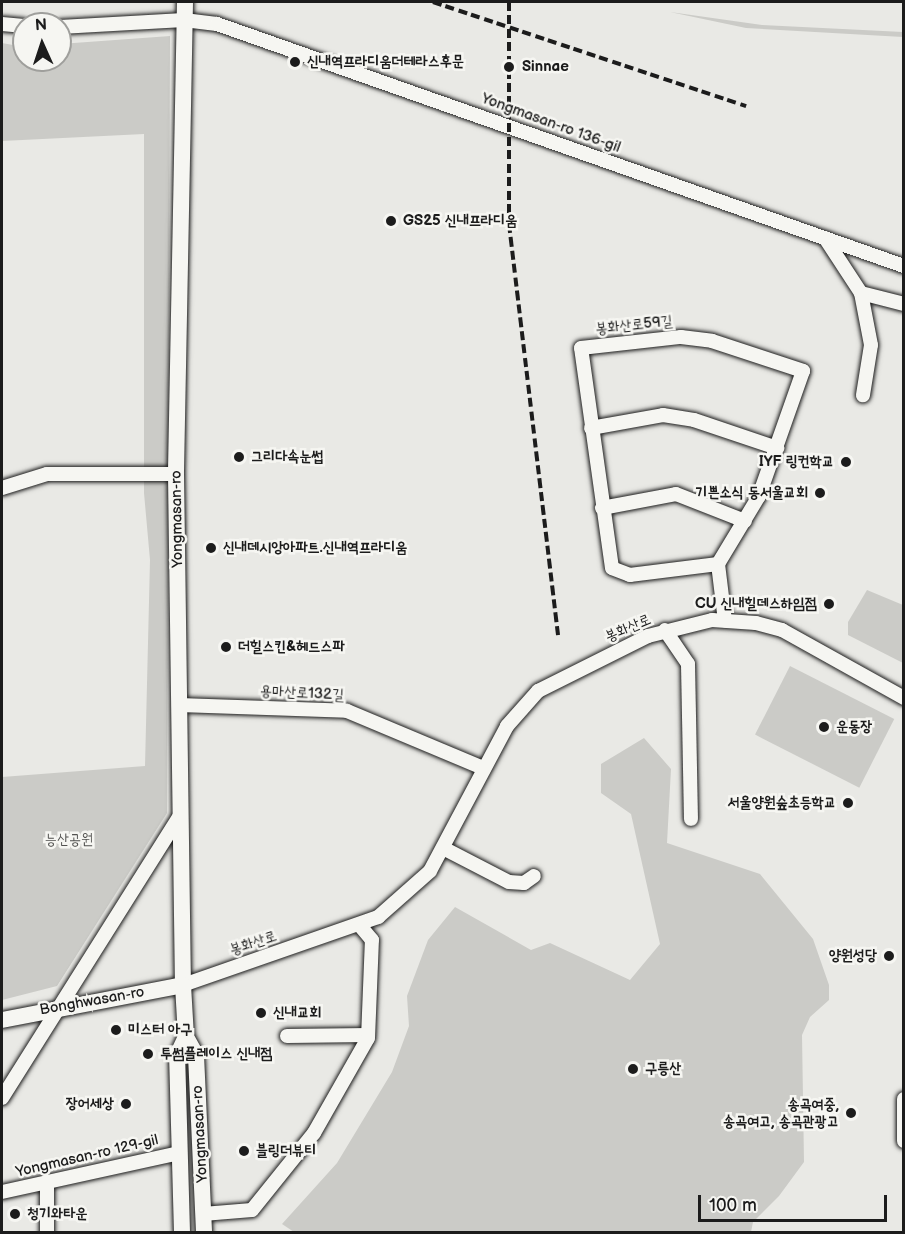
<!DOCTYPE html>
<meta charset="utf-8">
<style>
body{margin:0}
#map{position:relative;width:905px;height:1234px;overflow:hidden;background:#e9e9e5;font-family:"Balsamiq Sans","Poor Story",sans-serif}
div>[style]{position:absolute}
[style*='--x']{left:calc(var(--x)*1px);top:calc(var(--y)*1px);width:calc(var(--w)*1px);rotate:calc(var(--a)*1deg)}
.green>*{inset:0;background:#cbcbc7;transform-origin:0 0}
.roads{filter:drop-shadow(0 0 2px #1c1c1c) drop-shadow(0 0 2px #1c1c1c)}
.minor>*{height:14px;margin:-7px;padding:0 7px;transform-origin:7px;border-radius:7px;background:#f6f6f2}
.major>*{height:16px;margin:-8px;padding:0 8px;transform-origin:8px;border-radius:8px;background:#f6f6f2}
.rail>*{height:4px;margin-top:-2px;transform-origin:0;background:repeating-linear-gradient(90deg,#1c1c1c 0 9px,transparent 0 13.5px)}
.dots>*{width:16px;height:16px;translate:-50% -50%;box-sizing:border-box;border:3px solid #f6f6f2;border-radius:50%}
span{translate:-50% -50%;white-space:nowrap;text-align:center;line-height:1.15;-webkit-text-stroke:5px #f6f6f2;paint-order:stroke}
.poi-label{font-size:15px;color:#1c1c1c;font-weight:700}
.left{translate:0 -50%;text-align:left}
.right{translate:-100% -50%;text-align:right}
.street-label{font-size:15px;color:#1c1c1c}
.park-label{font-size:15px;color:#51514f}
.frame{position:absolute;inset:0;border:3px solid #1c1c1c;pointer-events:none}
.north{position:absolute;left:12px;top:12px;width:60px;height:60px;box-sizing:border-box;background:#f6f6f2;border:2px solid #9f9f9c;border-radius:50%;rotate:357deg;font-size:16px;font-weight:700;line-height:24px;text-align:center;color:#1c1c1c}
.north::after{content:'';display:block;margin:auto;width:21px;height:27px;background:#1c1c1c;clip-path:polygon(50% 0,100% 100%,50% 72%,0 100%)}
.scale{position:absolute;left:698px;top:1195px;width:189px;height:27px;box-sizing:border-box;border:3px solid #1c1c1c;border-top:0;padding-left:8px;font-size:18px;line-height:21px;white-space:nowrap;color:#1c1c1c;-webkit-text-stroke:4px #f6f6f2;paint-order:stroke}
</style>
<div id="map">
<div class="green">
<div style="clip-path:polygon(670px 12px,762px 25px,903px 32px,903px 37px,746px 28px)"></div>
<div style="clip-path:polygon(170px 36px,167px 813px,57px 986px,2px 1000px,2px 777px,145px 766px,150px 560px,144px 493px,144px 134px,2px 141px,2px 43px,24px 47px,24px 60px,60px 60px,60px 44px)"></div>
<div style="clip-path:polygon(867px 590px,903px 605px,903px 663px,848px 635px,848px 622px)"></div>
<div style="left:790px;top:666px;width:117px;height:77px;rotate:27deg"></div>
<div style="clip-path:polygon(644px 738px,671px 769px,667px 843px,760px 874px,813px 939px,829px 985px,829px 1000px,810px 1017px,802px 1035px,804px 1162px,779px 1196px,753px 1222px,751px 1232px,294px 1232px,282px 1224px,337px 1163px,392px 1072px,409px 1026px,407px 996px,428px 940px,455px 907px,531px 950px,550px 943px,630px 980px,660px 944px,631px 814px,601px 793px,601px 764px)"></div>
</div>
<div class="roads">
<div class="minor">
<div style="--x:2;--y:24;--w:22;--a:5"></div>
<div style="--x:60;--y:27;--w:124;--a:-3.2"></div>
<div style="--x:184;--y:20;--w:33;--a:7"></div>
<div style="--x:217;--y:24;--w:728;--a:19.41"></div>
<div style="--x:825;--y:238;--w:66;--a:56.8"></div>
<div style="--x:861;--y:293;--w:44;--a:14.3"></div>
<div style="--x:861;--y:293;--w:53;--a:79.1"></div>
<div style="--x:871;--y:345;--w:51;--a:99.1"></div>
<div style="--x:591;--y:428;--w:73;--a:-10.2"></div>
<div style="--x:663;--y:415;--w:31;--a:9"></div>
<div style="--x:694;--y:420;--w:88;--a:18.6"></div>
<div style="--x:2;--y:488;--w:47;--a:-17.3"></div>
<div style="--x:47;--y:474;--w:129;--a:0"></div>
<div style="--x:602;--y:508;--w:75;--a:-10.7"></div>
<div style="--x:676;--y:494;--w:74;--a:21.4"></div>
<div style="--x:718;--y:564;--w:89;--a:172.9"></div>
<div style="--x:630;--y:575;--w:19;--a:-159"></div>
<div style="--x:612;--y:568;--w:222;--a:-98"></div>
<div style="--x:581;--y:348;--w:101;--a:-6.3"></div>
<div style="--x:681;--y:337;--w:31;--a:7"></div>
<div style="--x:712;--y:341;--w:96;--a:18.2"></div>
<div style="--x:803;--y:371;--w:133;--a:109.4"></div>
<div style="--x:759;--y:496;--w:79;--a:121.1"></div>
<div style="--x:718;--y:564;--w:57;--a:83"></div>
<div style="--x:665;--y:630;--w:41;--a:55.9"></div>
<div style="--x:688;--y:664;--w:155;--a:88.9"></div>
<div style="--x:179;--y:705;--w:168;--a:2"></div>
<div style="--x:347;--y:711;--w:147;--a:22.7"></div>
<div style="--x:443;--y:848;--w:74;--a:27.3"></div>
<div style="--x:509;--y:882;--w:15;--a:4"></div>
<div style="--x:524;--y:883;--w:12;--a:-35"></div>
<div style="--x:183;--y:985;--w:207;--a:-19.2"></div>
<div style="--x:378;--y:917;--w:69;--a:-41.5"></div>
<div style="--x:430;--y:871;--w:164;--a:-62"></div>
<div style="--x:507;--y:726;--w:47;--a:-48.5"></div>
<div style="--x:538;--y:691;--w:123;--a:-26.6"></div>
<div style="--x:648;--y:636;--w:66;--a:-14"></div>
<div style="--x:712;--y:620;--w:44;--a:3.9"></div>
<div style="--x:756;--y:623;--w:27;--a:15"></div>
<div style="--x:782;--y:630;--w:140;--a:29.1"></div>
<div style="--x:287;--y:1036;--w:81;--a:-0.7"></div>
<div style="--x:2;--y:1098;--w:336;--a:-57.8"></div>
<div style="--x:904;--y:1099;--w:42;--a:90"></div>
<div style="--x:2;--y:1192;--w:181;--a:-12.4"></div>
<div style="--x:203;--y:1214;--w:49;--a:-4.7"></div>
<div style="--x:252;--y:1210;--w:99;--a:-51.2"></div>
<div style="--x:314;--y:1133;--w:109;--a:-60.4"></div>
<div style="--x:368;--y:1038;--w:98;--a:-87.7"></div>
<div style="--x:372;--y:940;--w:17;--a:-130"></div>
<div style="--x:47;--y:1232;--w:50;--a:-90"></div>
</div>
<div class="major">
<div style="--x:185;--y:2;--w:472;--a:91.1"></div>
<div style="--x:176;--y:474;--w:511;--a:89.22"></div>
<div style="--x:183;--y:985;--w:52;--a:86.7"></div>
<div style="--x:186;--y:1037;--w:21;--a:61"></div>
<div style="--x:196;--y:1055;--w:177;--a:87.4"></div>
<div style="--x:2;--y:1020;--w:184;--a:-10.9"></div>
<div style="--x:182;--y:1232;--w:176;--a:-91.6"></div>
<div style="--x:177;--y:1056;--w:21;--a:-65"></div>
</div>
</div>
<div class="rail">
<div style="--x:433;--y:2;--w:330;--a:18.4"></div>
<div style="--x:509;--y:2;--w:222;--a:90"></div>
<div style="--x:509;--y:224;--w:416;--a:83.2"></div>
</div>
<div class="dots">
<div style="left:295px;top:62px;background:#1c1c1c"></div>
<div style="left:509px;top:67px;background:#1c1c1c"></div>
<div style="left:391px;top:221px;background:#1c1c1c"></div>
<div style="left:239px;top:457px;background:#1c1c1c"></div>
<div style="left:846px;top:462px;background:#1c1c1c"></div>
<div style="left:820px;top:493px;background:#1c1c1c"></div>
<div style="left:211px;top:548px;background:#1c1c1c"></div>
<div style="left:829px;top:604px;background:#1c1c1c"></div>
<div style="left:226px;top:647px;background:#1c1c1c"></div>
<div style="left:824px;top:727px;background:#1c1c1c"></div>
<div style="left:848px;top:803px;background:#1c1c1c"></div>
<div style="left:889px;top:956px;background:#1c1c1c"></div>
<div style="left:261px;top:1013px;background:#1c1c1c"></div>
<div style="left:116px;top:1030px;background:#1c1c1c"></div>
<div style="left:148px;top:1054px;background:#1c1c1c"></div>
<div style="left:633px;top:1069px;background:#1c1c1c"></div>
<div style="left:126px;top:1104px;background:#1c1c1c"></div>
<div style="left:851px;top:1113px;background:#1c1c1c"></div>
<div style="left:244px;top:1151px;background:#1c1c1c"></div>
<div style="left:15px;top:1214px;background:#1c1c1c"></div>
</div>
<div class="poi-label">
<span class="left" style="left:307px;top:62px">신내역프라디움더테라스후문</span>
<span class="left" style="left:522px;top:67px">Sinnae</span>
<span class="left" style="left:403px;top:221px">GS25 신내프라디움</span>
<span class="left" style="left:251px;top:457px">그리다속눈썹</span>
<span class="right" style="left:834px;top:462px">IYF 링컨학교</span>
<span class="right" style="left:808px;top:493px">기쁜소식 동서울교회</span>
<span class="left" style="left:223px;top:548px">신내데시앙아파트.신내역프라디움</span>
<span class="right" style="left:817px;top:604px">CU 신내힐데스하임점</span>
<span class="left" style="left:238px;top:647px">더힐스킨&amp;헤드스파</span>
<span class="left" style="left:836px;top:727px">운동장</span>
<span class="right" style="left:836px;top:803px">서울양원숲초등학교</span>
<span class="right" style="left:877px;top:956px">양원성당</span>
<span class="left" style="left:273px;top:1013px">신내교회</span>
<span class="left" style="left:128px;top:1030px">미스터 아구</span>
<span class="left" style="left:160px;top:1054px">투썸플레이스 신내점</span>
<span class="left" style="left:645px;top:1069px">구릉산</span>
<span class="right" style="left:114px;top:1104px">장어세상</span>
<span class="right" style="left:839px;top:1113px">송곡여중,<br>송곡여고, 송곡관광고</span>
<span class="left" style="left:256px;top:1151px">블링더뷰티</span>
<span class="left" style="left:27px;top:1214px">청기와타운</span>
</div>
<div class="street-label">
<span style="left:551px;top:123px;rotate:20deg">Yongmasan-ro 136-gil</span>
<span style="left:634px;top:325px;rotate:-6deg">봉화산로59길</span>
<span style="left:177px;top:519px;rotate:-91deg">Yongmasan-ro</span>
<span style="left:628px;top:628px;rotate:-23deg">봉화산로</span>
<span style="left:302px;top:693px;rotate:3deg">용마산로132길</span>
<span style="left:253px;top:943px;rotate:-18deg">봉화산로</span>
<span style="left:92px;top:1001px;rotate:-10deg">Bonghwasan-ro</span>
<span style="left:200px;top:1134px;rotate:-93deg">Yongmasan-ro</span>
<span style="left:87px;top:1156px;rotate:-13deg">Yongmasan-ro 129-gil</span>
</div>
<div class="park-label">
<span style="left:69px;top:840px">능산공원</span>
</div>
<div class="frame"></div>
<div class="north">N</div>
<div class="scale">100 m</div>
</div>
